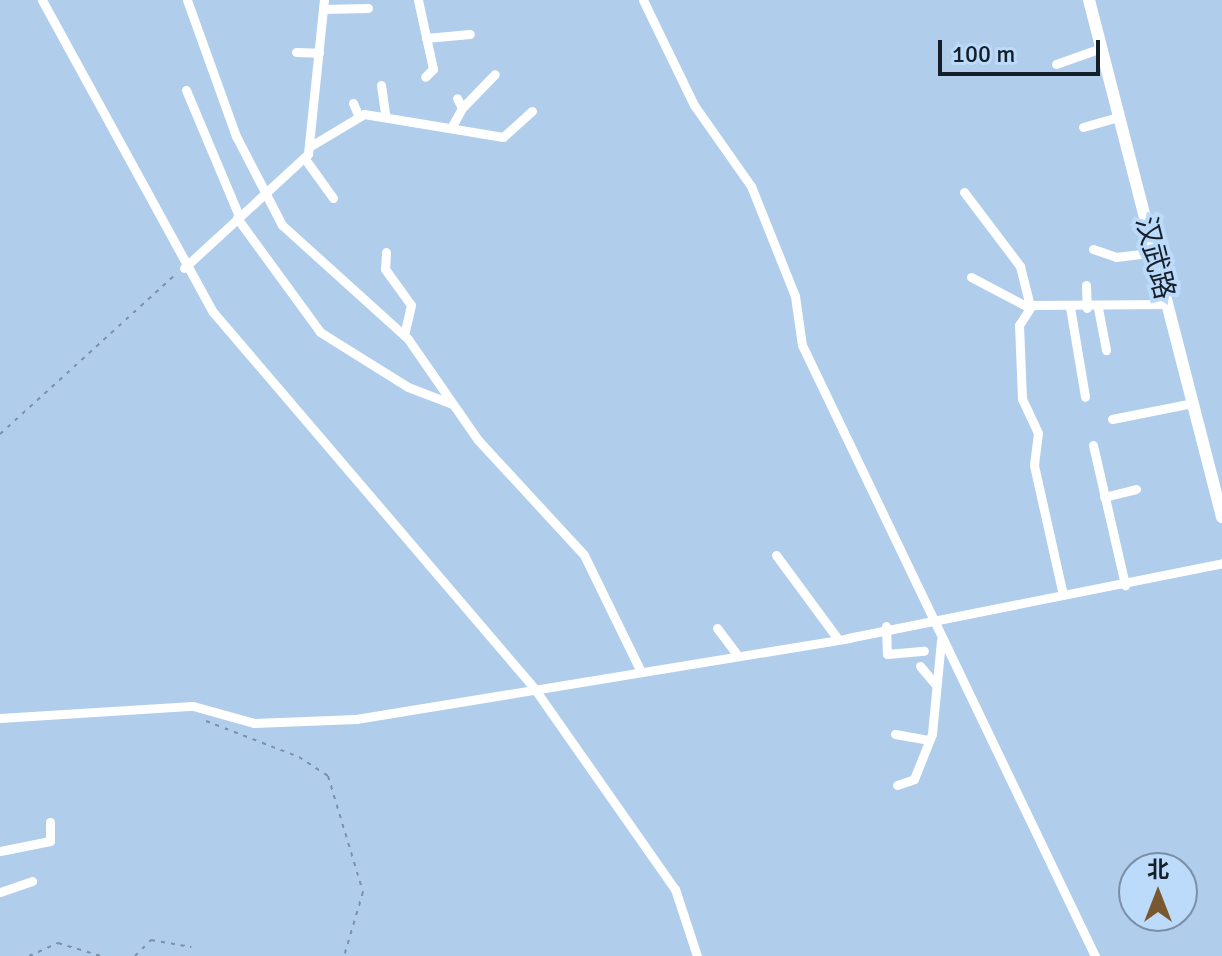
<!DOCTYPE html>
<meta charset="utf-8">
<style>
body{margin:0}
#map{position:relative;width:1222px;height:956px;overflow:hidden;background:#b0cdec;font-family:Signika,"Noto Sans SC",sans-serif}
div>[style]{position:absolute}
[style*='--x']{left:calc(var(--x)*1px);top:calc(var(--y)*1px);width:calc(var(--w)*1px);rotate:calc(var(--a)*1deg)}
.path>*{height:2px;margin-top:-1px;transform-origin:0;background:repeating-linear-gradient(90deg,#7a91a9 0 4px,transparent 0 10px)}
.minor>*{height:9px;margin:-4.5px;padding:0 4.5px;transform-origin:4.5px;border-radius:4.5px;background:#fff}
.secondary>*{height:12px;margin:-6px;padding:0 6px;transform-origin:6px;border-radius:6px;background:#fff}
span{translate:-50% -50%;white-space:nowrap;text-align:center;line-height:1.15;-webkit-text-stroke:8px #bcdaf9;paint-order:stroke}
.street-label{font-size:28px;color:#141f2a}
.north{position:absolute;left:1118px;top:852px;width:80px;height:80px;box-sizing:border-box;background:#bcdaf9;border:2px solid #798fa6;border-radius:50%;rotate:0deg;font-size:22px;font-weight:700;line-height:32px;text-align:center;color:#141f2a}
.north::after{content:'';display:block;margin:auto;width:28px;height:36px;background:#79582f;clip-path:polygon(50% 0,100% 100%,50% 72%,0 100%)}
.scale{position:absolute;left:938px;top:40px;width:162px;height:36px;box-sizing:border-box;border:4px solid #141f2a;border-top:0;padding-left:10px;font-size:24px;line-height:28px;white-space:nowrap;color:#141f2a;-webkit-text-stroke:6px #bcdaf9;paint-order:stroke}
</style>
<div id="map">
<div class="path">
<div style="--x:0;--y:434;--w:239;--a:-42.3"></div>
<div style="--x:206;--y:721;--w:100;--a:21.2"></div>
<div style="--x:299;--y:757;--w:35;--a:33"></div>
<div style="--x:328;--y:776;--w:121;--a:73.2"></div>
<div style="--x:363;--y:892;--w:67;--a:106.5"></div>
<div style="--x:29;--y:956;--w:32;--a:-24"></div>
<div style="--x:58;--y:943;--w:45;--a:16.8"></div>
<div style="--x:135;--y:956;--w:23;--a:-45"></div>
<div style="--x:151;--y:940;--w:41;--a:9.9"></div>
</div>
<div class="minor">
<div style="--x:42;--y:0;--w:356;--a:61.3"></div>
<div style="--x:213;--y:312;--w:494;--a:49.5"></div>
<div style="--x:534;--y:688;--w:246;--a:55"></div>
<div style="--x:675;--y:889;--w:71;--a:71.8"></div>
<div style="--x:187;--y:0;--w:145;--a:70.2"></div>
<div style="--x:236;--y:136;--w:100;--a:62.7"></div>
<div style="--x:282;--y:225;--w:170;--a:42.1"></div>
<div style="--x:408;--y:339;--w:123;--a:55.3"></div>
<div style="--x:478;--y:440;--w:156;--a:47.3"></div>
<div style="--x:584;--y:555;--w:128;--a:64"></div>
<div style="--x:418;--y:0;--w:71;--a:77.7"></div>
<div style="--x:433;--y:69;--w:11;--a:135"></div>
<div style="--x:643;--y:0;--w:117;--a:64.1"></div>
<div style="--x:694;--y:105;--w:99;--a:54.9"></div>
<div style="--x:751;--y:186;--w:118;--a:68.2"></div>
<div style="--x:795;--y:296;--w:49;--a:81.9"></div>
<div style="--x:802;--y:345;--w:678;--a:64.38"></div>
<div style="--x:323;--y:9;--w:45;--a:-1.3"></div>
<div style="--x:426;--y:38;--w:44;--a:-5.2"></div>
<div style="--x:296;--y:52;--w:23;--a:2"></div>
<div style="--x:1056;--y:64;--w:48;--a:-19.6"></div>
<div style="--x:381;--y:85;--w:30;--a:82"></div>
<div style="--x:186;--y:90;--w:137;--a:67.2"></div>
<div style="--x:353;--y:103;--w:15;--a:67"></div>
<div style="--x:462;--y:108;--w:47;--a:-45.9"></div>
<div style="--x:1083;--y:127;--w:37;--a:-16"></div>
<div style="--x:451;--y:128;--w:23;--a:-61"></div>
<div style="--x:462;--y:108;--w:11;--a:-117"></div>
<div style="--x:309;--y:147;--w:64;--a:-31"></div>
<div style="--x:364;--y:114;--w:141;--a:9.4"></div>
<div style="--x:503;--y:137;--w:39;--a:-42"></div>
<div style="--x:305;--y:159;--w:48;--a:54.3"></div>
<div style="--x:964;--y:192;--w:93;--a:52.9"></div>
<div style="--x:1020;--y:266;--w:41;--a:76"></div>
<div style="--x:237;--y:218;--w:141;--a:53.9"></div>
<div style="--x:320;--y:332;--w:104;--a:32"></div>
<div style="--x:408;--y:387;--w:47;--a:21.1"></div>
<div style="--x:1093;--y:249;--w:24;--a:19"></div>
<div style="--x:1116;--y:257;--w:38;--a:-7"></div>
<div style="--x:386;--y:252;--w:17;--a:93"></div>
<div style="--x:385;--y:269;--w:44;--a:54.2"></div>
<div style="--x:411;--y:305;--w:31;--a:103"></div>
<div style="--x:184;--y:268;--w:168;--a:-42.6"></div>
<div style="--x:308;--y:154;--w:155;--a:-84.1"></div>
<div style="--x:971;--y:277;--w:64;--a:27.8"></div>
<div style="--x:1086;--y:285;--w:23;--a:88"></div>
<div style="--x:1070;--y:307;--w:91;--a:80.5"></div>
<div style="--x:1098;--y:308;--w:43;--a:79.2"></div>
<div style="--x:1112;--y:419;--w:83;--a:-11.2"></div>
<div style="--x:1093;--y:445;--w:144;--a:77.1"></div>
<div style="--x:1104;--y:497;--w:33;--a:-14"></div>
<div style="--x:776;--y:555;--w:104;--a:53.6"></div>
<div style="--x:1063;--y:595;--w:133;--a:-102.6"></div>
<div style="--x:1034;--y:465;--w:32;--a:-83"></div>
<div style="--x:1038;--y:433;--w:38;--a:-115"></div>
<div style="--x:1022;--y:399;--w:74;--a:-92.3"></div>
<div style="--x:1019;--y:325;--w:24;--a:-57"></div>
<div style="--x:1032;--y:305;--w:135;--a:-0.4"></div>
<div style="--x:886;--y:626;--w:28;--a:88"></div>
<div style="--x:887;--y:654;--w:37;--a:-5"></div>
<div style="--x:717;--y:628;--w:31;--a:53"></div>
<div style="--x:920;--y:666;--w:23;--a:50"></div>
<div style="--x:0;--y:718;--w:193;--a:-3.6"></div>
<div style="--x:193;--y:706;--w:63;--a:15.6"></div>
<div style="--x:254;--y:723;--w:102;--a:-2.2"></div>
<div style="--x:356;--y:719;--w:499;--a:-9.3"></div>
<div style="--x:848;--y:638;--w:381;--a:-11.3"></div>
<div style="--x:895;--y:734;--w:35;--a:10"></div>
<div style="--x:897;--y:785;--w:18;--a:-19"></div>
<div style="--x:914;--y:779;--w:48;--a:-68.2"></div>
<div style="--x:932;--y:734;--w:94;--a:-84.5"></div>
<div style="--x:0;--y:851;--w:51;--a:-11.3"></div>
<div style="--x:50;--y:841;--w:19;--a:-90"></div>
<div style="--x:0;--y:892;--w:34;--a:-19"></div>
</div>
<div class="secondary">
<div style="--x:1089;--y:0;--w:534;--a:75.57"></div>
</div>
<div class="street-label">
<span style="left:1155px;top:258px;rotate:76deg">汉武路</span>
</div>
<div class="north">北</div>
<div class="scale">100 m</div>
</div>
